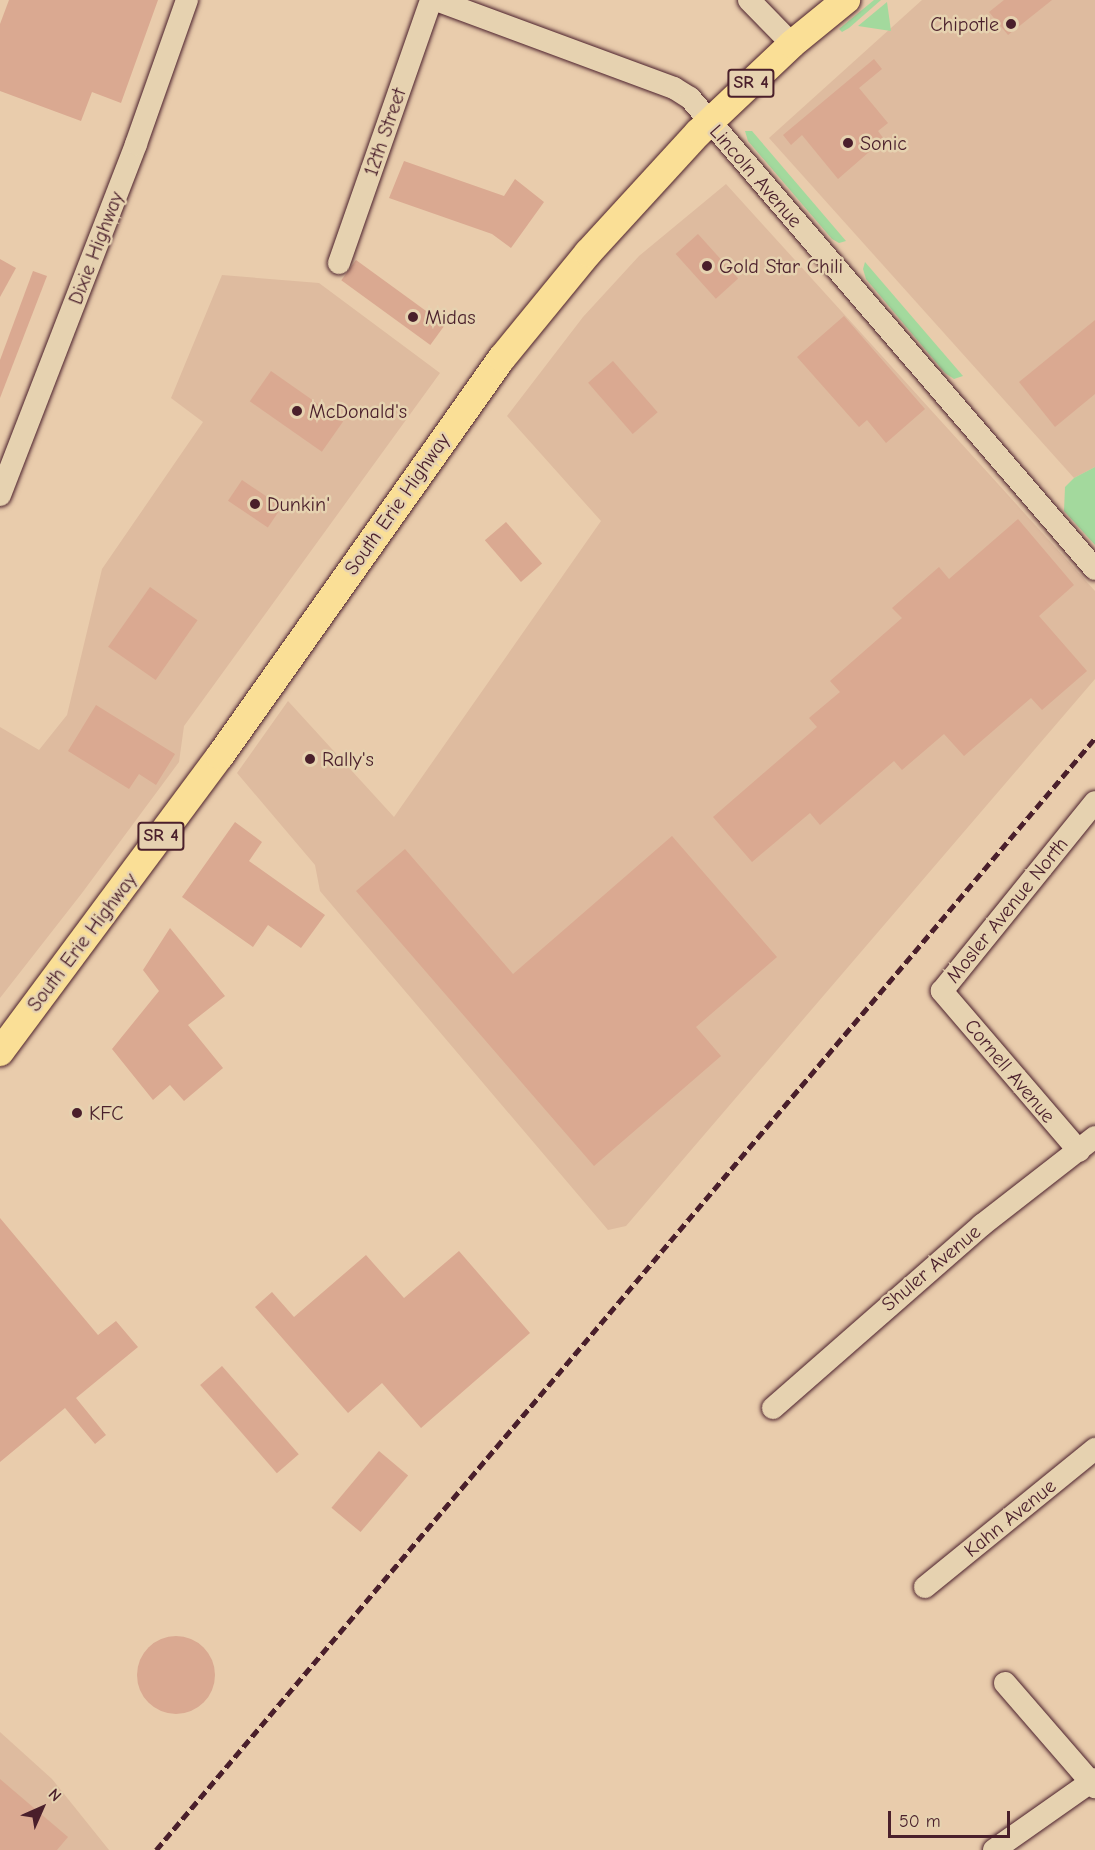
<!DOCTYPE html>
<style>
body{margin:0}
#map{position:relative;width:1095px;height:1850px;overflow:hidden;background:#e9ccac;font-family:"Comic Neue",sans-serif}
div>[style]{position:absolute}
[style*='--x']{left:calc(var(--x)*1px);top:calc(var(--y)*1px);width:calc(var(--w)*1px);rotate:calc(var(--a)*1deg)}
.built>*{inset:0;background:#debb9f}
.green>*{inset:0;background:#a3d99d}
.building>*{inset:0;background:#daa991;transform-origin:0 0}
.round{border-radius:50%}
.roads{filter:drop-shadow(0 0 2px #4a1f2b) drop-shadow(0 0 2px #4a1f2b)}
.minor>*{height:22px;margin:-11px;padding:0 11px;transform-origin:11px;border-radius:11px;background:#e6d2b0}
.major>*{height:28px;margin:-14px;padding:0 14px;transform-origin:14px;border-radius:14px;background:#fadf96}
.rail>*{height:4.5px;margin-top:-2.25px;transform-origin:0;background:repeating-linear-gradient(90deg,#4a1f2b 0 9px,transparent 0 13.5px)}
.dots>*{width:16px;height:16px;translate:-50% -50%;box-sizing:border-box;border:3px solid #e6d2b0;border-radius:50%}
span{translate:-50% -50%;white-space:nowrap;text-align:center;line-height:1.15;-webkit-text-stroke:5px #e6d2b0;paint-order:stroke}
.shield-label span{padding:2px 4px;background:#e6d2b0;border:2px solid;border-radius:4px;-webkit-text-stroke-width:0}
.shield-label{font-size:18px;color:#4a1f2b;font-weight:700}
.poi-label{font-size:20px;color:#4a1f2b}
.right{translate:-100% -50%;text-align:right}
.left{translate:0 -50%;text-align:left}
.street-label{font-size:20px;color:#4a1f2b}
.north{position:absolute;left:12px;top:1778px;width:60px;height:60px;-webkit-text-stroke:4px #e6d2b0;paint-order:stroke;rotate:45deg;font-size:16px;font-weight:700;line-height:24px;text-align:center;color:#4a1f2b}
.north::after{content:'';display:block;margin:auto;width:21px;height:27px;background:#4a1f2b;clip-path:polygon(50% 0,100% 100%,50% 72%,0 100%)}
.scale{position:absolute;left:888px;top:1811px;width:122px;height:27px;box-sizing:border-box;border:3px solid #4a1f2b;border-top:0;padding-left:8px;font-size:18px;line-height:21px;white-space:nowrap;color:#4a1f2b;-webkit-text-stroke:4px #e6d2b0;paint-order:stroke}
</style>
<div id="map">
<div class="built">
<div style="clip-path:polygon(922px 0,1095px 0,1095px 467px,1074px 478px,769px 138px)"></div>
<div style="clip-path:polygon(726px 184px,1095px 591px,1095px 679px,626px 1226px,608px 1230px,320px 891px,315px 865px,237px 773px,288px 701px,394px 817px,601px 521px,507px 416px,583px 317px,639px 256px)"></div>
<div style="clip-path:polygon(222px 275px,319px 283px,440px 373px,184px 726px,179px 762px,82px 893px,0 998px,0 727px,39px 750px,67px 715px,102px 569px,203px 422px,171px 398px)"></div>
<div style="clip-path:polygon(0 1732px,52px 1779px,109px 1850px,0 1850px)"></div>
</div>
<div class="green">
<div style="clip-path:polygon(874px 0,881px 0,849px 28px,842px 32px,839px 29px)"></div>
<div style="clip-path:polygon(887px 2px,891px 31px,858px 26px)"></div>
<div style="clip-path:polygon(745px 131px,752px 131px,846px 241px,839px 243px,832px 239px,748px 141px)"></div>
<div style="clip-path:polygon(865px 262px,963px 376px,954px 379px,945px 373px,866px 279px,863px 269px)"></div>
<div style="clip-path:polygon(1095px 467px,1095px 545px,1064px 511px,1065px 487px,1074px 478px)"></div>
</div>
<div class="building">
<div style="clip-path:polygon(9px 0,158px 0,121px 103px,92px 92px,81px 121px,0 91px,0 24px)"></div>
<div style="clip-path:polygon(1004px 0,1052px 0,1008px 35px,989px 12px)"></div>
<div style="clip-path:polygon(874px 59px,882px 69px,859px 88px,888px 123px,878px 131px,884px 139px,838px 179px,802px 135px,791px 145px,783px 135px)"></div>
<div style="clip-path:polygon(404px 161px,504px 196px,515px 179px,544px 202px,511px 248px,492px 234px,389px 198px)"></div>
<div style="left:698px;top:234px;width:60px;height:30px;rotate:48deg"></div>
<div style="clip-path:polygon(0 259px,16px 268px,0 297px)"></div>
<div style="left:356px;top:260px;width:110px;height:25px;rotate:36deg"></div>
<div style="clip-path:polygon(33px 271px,47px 276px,0 398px,0 360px)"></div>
<div style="clip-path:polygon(844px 316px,925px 409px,886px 443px,867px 420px,859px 427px,797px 357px)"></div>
<div style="clip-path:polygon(1095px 320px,1095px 394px,1055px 427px,1019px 382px)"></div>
<div style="left:613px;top:361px;width:68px;height:33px;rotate:49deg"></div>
<div style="left:271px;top:371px;width:88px;height:37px;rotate:35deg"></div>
<div style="left:242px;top:480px;width:48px;height:25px;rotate:34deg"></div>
<div style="clip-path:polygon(1018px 519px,1074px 585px,1039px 616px,1087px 671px,1042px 710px,1031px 698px,964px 756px,944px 734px,902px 770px,894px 761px,820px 825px,810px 813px,752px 862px,713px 817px,817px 727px,809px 718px,840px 692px,830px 681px,902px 618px,892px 608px,939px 567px,949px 579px)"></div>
<div style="left:506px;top:522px;width:55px;height:28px;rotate:49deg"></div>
<div style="left:150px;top:587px;width:58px;height:73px;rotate:35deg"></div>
<div style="clip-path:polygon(96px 705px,175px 754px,156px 785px,139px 774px,129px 789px,68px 751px)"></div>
<div style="clip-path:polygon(235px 822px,262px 842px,249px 861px,325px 915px,301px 948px,268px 925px,253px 947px,182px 897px)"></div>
<div style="clip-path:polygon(672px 836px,777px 957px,696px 1027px,721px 1056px,594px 1166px,356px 891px,405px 849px,513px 974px)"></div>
<div style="clip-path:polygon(170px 928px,225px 996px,188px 1025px,223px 1068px,184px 1101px,170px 1085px,153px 1100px,112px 1049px,159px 991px,143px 970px)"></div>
<div style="clip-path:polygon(0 1218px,98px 1335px,116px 1321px,138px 1347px,76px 1398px,106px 1435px,95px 1444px,65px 1408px,0 1462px)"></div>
<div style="clip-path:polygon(459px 1251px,530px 1333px,421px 1428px,382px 1383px,348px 1413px,255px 1307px,272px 1292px,294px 1317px,366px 1255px,404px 1298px)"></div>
<div style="left:222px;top:1366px;width:117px;height:29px;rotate:49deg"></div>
<div style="left:379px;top:1451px;width:38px;height:74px;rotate:40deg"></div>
<div class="round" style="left:137px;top:1636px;width:78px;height:78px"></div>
<div style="clip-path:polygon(0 1779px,68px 1837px,57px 1850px,0 1850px)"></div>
</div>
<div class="roads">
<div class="minor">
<div style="--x:436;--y:0;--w:254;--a:20.3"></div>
<div style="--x:674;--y:88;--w:19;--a:32"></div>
<div style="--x:690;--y:98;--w:621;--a:49.31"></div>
<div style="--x:749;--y:0;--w:62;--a:45.7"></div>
<div style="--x:339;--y:263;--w:279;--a:-70.7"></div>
<div style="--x:0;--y:495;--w:376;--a:-68.8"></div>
<div style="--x:136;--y:144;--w:153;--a:-70.5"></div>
<div style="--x:1079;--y:1151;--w:211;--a:-130.6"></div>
<div style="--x:942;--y:991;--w:243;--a:-51"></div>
<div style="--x:773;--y:1408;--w:278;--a:-41.2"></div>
<div style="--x:982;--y:1225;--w:143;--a:-37.9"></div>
<div style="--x:925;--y:1587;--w:219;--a:-39.1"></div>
<div style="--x:1005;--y:1683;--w:138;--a:49.1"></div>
<div style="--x:994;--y:1850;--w:123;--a:-35.1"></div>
</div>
<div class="major">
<div style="--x:0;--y:1052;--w:369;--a:-53.4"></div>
<div style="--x:220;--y:756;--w:488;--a:-54.7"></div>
<div style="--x:502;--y:358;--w:136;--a:-50.7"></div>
<div style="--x:588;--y:253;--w:163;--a:-47.5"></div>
<div style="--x:698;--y:133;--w:129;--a:-43.4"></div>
<div style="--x:792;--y:44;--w:70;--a:-39.2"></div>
</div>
</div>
<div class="rail">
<div style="--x:156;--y:1850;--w:1455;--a:-49.82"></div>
</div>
<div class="dots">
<div style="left:1011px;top:24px;background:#4a1f2b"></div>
<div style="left:848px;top:143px;background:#4a1f2b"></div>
<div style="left:707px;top:266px;background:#4a1f2b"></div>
<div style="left:413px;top:317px;background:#4a1f2b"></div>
<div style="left:297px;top:411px;background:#4a1f2b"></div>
<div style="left:255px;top:504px;background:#4a1f2b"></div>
<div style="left:310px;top:759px;background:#4a1f2b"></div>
<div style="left:77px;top:1113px;background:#4a1f2b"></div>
</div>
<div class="shield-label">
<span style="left:751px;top:83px">SR 4</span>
<span style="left:161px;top:836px">SR 4</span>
</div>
<div class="poi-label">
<span class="right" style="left:999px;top:24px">Chipotle</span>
<span class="left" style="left:860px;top:143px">Sonic</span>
<span class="left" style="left:719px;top:266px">Gold Star Chili</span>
<span class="left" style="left:425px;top:317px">Midas</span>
<span class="left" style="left:309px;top:411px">McDonald's</span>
<span class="left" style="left:267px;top:504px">Dunkin'</span>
<span class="left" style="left:322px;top:759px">Rally's</span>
<span class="left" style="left:89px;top:1113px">KFC</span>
</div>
<div class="street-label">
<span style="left:385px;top:132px;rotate:-71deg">12th Street</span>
<span style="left:756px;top:176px;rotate:49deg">Lincoln Avenue</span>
<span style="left:96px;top:248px;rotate:-69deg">Dixie Highway</span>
<span style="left:397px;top:504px;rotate:-55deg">South Erie Highway</span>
<span style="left:1007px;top:910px;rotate:-51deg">Mosler Avenue North</span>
<span style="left:82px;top:942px;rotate:-53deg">South Erie Highway</span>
<span style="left:1010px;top:1071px;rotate:50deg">Cornell Avenue</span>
<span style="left:931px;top:1268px;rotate:-40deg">Shuler Avenue</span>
<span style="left:1010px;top:1518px;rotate:-39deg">Kahn Avenue</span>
</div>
<div class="north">N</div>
<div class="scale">50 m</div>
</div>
